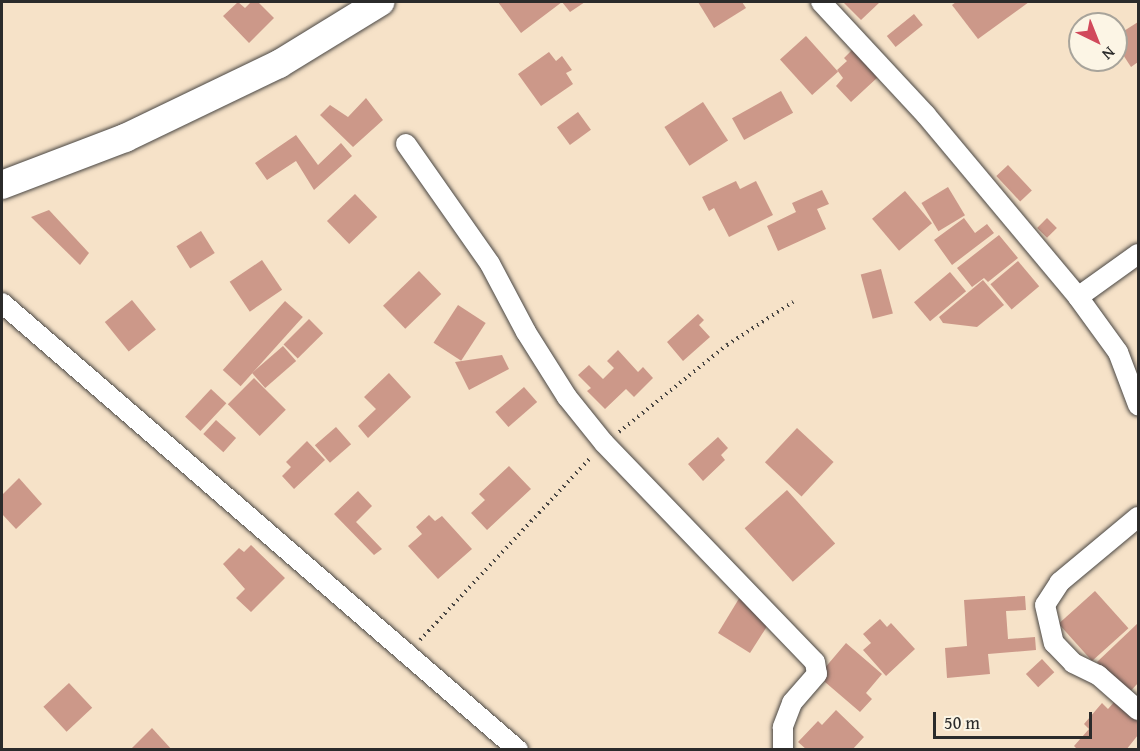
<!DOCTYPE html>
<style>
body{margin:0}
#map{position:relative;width:1140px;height:751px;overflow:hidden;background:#f6e2c8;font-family:"Gentium Book Plus",serif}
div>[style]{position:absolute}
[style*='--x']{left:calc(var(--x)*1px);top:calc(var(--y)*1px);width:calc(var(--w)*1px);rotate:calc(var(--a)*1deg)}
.building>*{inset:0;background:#cc9889;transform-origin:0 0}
.path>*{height:4px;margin-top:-2px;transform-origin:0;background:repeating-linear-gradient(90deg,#494643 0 1.5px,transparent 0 6px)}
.roads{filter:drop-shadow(0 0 2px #494643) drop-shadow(0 0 2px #494643)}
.street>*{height:20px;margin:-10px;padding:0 10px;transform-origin:10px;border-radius:10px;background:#fff}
.secondary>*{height:28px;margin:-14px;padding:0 14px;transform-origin:14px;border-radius:14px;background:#fff}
span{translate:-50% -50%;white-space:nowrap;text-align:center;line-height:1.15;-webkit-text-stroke:4.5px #fcf5e5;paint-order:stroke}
.frame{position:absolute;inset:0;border:3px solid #2b2b2b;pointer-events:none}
.north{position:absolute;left:1068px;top:12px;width:60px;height:60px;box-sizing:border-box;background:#fcf5e5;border:2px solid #a8a49b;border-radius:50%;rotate:137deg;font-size:16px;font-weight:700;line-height:24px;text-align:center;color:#2b2b2b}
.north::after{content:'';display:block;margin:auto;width:21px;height:27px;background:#d1495b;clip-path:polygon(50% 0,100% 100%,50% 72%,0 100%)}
.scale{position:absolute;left:933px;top:712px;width:159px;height:27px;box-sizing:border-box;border:3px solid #2b2b2b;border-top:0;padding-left:8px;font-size:18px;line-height:21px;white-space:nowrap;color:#2b2b2b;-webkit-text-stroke:4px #fcf5e5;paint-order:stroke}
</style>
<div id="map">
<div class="building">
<div style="clip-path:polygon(238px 2px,245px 8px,251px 2px,258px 2px,274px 18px,249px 43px,223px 16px)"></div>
<div style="clip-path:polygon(498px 2px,585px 2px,570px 12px,562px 2px,521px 33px)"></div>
<div style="clip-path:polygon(698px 2px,742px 2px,746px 8px,714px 28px)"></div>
<div style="clip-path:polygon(843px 2px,880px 2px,861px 20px)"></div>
<div style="clip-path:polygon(956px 2px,1029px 2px,978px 39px,952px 5px)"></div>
<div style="left:914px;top:14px;width:14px;height:35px;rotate:51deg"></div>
<div style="clip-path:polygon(1138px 22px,1138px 62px,1131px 67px,1116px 44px,1116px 36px)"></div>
<div style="left:806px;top:36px;width:48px;height:35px;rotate:48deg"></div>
<div style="clip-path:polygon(853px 49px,878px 77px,851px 102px,836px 86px,843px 78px,837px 70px,847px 61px,844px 58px)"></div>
<div style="clip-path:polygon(549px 52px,556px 61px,562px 56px,572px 70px,566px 73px,573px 84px,541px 106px,518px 74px)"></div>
<div style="left:781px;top:91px;width:25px;height:56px;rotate:61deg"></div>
<div style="clip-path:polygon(366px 98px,383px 120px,353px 147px,320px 115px,330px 105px,348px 117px)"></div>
<div style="left:703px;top:102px;width:46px;height:46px;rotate:57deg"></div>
<div style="left:578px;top:112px;width:22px;height:26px;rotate:54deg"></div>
<div style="clip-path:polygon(296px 135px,318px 165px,341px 143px,352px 156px,314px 190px,296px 161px,267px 180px,255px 163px)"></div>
<div style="left:1008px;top:165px;width:35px;height:16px;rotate:47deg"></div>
<div style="clip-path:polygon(736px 181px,740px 189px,756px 181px,773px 215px,729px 237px,714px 208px,709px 211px,702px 197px)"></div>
<div style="left:948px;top:187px;width:33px;height:31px;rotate:59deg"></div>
<div style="clip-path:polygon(822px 190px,829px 204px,817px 209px,826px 229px,778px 251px,767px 226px,796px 212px,792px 203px)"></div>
<div style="left:905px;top:191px;width:42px;height:43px;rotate:50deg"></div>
<div style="left:355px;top:194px;width:32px;height:39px;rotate:46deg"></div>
<div style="clip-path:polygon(49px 210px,89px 253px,80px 265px,31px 217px)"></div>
<div style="clip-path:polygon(964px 218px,975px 233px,987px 224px,994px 233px,952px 265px,934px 240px)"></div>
<div style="left:1047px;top:218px;width:14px;height:14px;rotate:45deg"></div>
<div style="left:201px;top:231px;width:26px;height:29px;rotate:58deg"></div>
<div style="clip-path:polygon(999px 235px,1018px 258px,988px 282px,984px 278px,972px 287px,957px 268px)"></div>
<div style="left:262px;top:260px;width:36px;height:39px;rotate:56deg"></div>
<div style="left:1018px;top:261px;width:33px;height:36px;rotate:50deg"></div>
<div style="left:881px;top:269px;width:46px;height:21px;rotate:75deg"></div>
<div style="left:419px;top:271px;width:32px;height:50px;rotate:46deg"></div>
<div style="left:950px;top:272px;width:25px;height:47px;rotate:50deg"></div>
<div style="clip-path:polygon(983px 280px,1004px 305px,977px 327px,943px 323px,939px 317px)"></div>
<div style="left:132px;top:300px;width:38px;height:35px;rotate:51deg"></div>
<div style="left:285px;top:301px;width:24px;height:93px;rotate:42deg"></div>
<div style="left:458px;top:305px;width:33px;height:45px;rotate:33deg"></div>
<div style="clip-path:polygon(698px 314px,704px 320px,699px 325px,710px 337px,683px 361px,667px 342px)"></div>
<div style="left:309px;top:319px;width:20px;height:36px;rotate:45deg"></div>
<div style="left:283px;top:346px;width:20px;height:41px;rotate:49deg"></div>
<div style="clip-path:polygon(618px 350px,638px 372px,643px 367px,653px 378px,634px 397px,626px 389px,605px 409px,587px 391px,591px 388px,578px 375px,589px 365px,603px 379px,614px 368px,607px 361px)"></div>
<div style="clip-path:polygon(502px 355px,509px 369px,469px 390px,455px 362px)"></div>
<div style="clip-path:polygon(389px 373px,411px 397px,368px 438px,358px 426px,376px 409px,364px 397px)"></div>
<div style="left:254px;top:378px;width:45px;height:37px;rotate:45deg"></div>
<div style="left:524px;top:387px;width:20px;height:38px;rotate:49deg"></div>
<div style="left:211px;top:389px;width:21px;height:38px;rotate:43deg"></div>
<div style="left:216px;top:420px;width:27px;height:19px;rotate:42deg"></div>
<div style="left:336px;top:427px;width:23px;height:28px;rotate:49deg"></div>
<div style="left:797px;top:428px;width:50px;height:47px;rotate:43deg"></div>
<div style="clip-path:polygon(718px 437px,728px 448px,721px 455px,725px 460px,703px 481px,688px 464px)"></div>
<div style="clip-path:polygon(307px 441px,325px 460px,294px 489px,282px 476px,291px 467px,286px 462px)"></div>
<div style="clip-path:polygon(509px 466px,531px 489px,487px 530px,471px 513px,485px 500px,479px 494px)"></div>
<div style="clip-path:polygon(19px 478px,42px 504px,16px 529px,2px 514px,2px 495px)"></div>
<div style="left:787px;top:490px;width:72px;height:57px;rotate:48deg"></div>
<div style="clip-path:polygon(358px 491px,372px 506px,356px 522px,382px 549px,374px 555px,334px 514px)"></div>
<div style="clip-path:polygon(429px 515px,435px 521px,442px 516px,472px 549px,438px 579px,408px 546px,422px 534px,416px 527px)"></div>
<div style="clip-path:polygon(251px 545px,285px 578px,251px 612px,236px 598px,245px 589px,223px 564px,239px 548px,244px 552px)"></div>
<div style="left:1095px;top:591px;width:50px;height:49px;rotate:48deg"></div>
<div style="clip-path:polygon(743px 592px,771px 620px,750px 653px,718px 633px)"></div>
<div style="clip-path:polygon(1025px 596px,1026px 610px,1006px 611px,1008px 639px,1035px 637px,1036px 650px,988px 654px,990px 674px,947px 678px,945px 648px,967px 646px,964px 600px)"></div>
<div style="clip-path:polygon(880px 619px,887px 627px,891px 623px,915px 649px,886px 676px,863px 650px,871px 643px,863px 634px)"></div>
<div style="clip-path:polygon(1138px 623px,1138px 683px,1128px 694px,1097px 662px)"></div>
<div style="clip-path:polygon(846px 643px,882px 674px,866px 693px,872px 699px,860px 712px,818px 676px)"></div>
<div style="left:1042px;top:659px;width:18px;height:22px;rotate:47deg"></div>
<div style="left:69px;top:683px;width:34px;height:35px;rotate:47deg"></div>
<div style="clip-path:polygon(1115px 701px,1138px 722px,1138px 735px,1126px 750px,1078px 750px,1074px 746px,1089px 729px,1084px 724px,1102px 703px,1108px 709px)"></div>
<div style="clip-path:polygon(836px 710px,864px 737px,852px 750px,807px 750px,798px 742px,818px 721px,822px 725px)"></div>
<div style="clip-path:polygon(152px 728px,172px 750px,130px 750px)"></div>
</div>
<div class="path">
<div style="--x:619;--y:432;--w:139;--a:-38.9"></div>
<div style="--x:727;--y:345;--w:79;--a:-33.1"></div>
<div style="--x:420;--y:640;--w:250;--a:-46.9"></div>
</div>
<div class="roads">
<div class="street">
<div style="--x:821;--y:2;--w:154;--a:47.1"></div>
<div style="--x:926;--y:115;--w:237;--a:50.1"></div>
<div style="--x:1078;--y:297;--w:68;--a:54"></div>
<div style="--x:1118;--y:352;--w:57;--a:69.3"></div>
<div style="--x:406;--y:144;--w:146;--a:55"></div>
<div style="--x:490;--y:264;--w:77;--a:62.1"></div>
<div style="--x:526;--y:332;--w:77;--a:57.8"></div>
<div style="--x:567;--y:397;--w:59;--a:51.2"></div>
<div style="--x:604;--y:443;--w:304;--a:46.1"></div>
<div style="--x:815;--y:662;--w:12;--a:81"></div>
<div style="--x:817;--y:674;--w:38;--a:131"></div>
<div style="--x:792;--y:703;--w:26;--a:111"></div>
<div style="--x:783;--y:727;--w:23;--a:90"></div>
<div style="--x:1078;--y:297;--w:74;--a:-35.6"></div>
<div style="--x:2;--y:303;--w:683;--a:40.9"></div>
<div style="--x:1138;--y:517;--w:102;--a:140.2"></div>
<div style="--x:1060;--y:582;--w:27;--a:123"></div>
<div style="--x:1045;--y:605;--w:39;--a:77"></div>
<div style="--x:1054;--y:643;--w:28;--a:46"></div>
<div style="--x:1073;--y:663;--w:28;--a:26"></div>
<div style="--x:1098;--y:675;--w:53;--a:41.2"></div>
</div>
<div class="secondary">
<div style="--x:2;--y:185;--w:132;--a:-20.9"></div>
<div style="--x:125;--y:138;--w:171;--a:-25.7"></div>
<div style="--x:279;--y:64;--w:119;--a:-31.5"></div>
</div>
</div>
<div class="frame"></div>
<div class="north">N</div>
<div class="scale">50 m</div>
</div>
